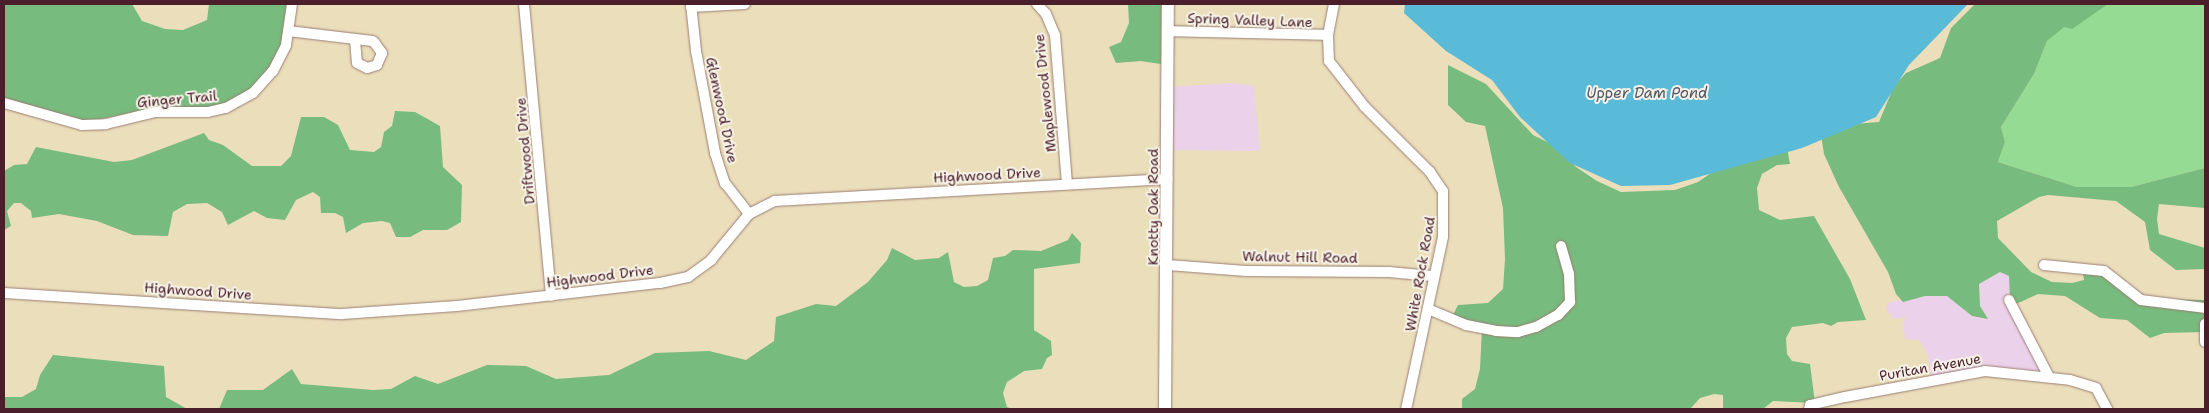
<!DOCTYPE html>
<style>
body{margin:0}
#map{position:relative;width:2209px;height:413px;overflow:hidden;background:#ebdebb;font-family:"Shantell Sans",sans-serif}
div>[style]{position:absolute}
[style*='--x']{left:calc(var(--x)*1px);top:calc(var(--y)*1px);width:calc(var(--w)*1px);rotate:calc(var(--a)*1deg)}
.built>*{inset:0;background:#ecd1ea}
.green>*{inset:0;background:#96db94}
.forest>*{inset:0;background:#78bb7e}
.water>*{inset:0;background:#5abbd8}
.roads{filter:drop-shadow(0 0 1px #9a7e73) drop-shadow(0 0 1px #9a7e73)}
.minor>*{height:10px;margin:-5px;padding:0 5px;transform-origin:5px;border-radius:5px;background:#fff}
.major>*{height:12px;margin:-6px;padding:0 6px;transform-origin:6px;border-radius:6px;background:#fff}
span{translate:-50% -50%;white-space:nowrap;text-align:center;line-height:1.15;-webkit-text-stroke:4px #f7f3e8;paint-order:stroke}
.street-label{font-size:14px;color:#4a1f2b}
.water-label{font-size:15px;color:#505668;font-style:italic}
.frame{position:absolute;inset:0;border:5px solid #4a1f2b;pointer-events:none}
</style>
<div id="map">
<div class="built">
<div style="clip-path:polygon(1232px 83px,1254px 86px,1260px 151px,1169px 150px,1169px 87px)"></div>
<div style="clip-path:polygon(2000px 272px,2009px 276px,2010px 299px,2046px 375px,2005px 370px,1930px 377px,1928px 355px,1919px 340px,1905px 339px,1903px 324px,1906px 317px,1893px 319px,1886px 308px,1889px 302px,1925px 296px,1947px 296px,1972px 316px,1987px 319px,1980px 306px,1979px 284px)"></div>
</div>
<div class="green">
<div style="clip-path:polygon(2108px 4px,2205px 4px,2205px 168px,2131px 187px,2077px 187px,1998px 162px,2005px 142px,2001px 127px,2034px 74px,2047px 41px,2054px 32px)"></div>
</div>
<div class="forest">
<div style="clip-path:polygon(4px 4px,132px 4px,142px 21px,165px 29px,183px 30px,207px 20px,209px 4px,291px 4px,290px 45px,268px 80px,238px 108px,153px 109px,79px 123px,4px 101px)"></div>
<div style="clip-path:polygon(1128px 4px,1169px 4px,1167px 65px,1141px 61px,1116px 63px,1109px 47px,1121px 42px,1129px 23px)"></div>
<div style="clip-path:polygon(1975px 4px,2108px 4px,2072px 29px,2064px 27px,2047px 41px,2034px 74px,2001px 127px,2005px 142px,1998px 162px,2077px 187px,2131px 187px,2205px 168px,2205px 208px,2159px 204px,2157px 219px,2159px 234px,2205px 248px,2205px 269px,2176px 270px,2150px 250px,2145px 222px,2116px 201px,2048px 195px,2039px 197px,1997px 221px,1998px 238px,2031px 272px,2052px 282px,2072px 283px,2084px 280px,2083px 274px,2112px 276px,2151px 299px,2205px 300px,2205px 332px,2164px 333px,2150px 338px,2127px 320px,2100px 318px,2065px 296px,2038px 294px,2014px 305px,2010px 299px,2009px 276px,2000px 272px,1979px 284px,1980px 306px,1988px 319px,1972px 316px,1947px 296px,1925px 296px,1903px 302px,1896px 294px,1888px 272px,1839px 187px,1824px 154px,1821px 135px,1841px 125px,1879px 122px,1894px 86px,1906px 73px,1940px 58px,1951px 28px)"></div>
<div style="clip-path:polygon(1448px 65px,1486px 84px,1533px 135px,1555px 146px,1576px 167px,1597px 181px,1621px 192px,1675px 190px,1698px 182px,1730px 160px,1787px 148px,1790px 164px,1777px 165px,1762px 174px,1757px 188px,1759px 210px,1780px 220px,1814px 216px,1850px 279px,1866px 320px,1838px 322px,1831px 326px,1823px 323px,1792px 327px,1786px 338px,1787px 354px,1792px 361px,1810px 364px,1815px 403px,1773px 401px,1763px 409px,1723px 409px,1723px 395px,1714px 394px,1700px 398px,1690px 409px,1462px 409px,1462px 399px,1475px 389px,1480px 369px,1482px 329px,1452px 317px,1458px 305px,1488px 303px,1503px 289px,1505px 259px,1503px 208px,1485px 126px,1466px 122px,1448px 105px)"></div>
<div style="clip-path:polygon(395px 111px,415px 112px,440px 126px,443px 167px,462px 185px,461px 222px,447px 230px,423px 230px,410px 237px,396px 237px,390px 223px,382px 221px,363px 223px,346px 233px,343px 217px,335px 213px,321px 213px,320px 197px,313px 192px,296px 200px,285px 220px,267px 218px,254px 211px,228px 225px,222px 212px,207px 203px,187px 204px,173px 212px,168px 236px,133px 235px,97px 221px,59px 214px,32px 218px,31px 211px,21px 203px,14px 203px,7px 211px,11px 226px,4px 230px,4px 171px,14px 165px,27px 164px,36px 147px,114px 162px,132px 160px,204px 133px,209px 140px,223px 145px,252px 166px,281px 166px,291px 156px,301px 117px,324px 117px,338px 125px,350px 150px,374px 152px,381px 147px,384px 132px,392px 126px)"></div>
<div style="clip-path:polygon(1072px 233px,1081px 243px,1080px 263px,1034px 269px,1034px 330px,1051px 341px,1052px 355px,1047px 358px,1042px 369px,1024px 371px,1007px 382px,1003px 393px,1007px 407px,1013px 409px,219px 409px,227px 390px,263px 390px,292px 369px,301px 384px,373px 390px,391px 389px,415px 376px,438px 384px,487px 365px,526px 366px,556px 379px,609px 375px,655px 353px,709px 351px,746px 360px,774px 341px,776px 317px,816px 304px,836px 306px,868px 282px,887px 260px,892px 248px,915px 260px,939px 258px,948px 252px,954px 282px,964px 287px,977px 286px,988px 280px,993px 258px,1005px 256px,1013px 250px,1041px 251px,1068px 240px)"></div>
<div style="clip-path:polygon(53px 355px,164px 366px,166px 397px,187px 409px,4px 409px,4px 397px,22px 397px,36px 389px,40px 375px)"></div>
</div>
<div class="water">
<div style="clip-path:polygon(1405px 4px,1968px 4px,1909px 65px,1876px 117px,1802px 148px,1670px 185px,1621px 186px,1570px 163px,1520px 117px,1492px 80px,1446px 51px,1404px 13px)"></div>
</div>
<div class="roads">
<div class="minor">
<div style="--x:524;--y:4;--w:293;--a:84.7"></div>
<div style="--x:691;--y:4;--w:47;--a:83.9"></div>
<div style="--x:696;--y:51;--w:104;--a:79.4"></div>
<div style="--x:715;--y:153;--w:32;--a:72"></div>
<div style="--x:725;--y:183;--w:39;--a:52"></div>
<div style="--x:1037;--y:4;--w:13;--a:48"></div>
<div style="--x:1046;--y:14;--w:23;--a:67"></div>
<div style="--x:1055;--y:35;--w:150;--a:85.4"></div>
<div style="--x:1334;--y:4;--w:32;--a:101"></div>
<div style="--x:1328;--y:35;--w:26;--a:88"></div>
<div style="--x:1329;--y:61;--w:58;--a:52"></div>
<div style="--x:1365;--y:107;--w:92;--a:45"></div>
<div style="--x:1430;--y:172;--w:23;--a:56"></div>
<div style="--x:1443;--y:191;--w:46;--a:90"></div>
<div style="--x:1443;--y:237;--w:176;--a:102.1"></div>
<div style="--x:691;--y:7;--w:54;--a:-3.2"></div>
<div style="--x:288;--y:31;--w:85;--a:6.8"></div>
<div style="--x:372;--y:41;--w:2;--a:27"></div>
<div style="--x:374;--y:42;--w:14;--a:54"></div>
<div style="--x:382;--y:53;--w:13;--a:113"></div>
<div style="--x:377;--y:65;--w:10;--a:163"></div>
<div style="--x:367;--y:68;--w:11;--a:-153"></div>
<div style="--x:357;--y:63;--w:24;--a:-95"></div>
<div style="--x:1168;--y:31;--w:160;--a:1.4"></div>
<div style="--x:4;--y:103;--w:81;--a:15.8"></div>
<div style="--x:82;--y:125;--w:24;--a:-2"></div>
<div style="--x:106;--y:124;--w:50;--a:-13.8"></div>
<div style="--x:155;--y:112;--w:53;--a:0"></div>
<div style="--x:208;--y:112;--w:18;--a:-13"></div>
<div style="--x:226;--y:108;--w:31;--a:-29"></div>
<div style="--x:253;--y:93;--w:30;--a:-48"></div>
<div style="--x:273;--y:71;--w:29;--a:-63"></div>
<div style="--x:286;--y:45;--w:41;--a:-81.7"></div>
<div style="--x:1168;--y:265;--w:78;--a:4.4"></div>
<div style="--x:1246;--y:271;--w:143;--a:0.4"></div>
<div style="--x:1389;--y:272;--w:43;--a:5.3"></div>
<div style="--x:2044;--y:265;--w:60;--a:5.7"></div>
<div style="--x:2104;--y:271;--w:47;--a:38.1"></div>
<div style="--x:2141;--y:300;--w:64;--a:7.1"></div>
<div style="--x:4;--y:293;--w:339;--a:3.6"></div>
<div style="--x:342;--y:314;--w:115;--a:-4"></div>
<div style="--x:457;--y:306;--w:204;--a:-6.5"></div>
<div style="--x:660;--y:283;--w:29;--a:-12"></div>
<div style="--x:688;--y:277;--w:29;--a:-36"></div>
<div style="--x:711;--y:260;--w:60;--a:-50.4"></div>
<div style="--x:749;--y:214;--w:29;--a:-27"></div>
<div style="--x:775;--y:201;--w:393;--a:-3.2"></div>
<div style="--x:2009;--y:300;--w:87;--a:62.5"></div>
<div style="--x:1428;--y:309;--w:41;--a:22.8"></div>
<div style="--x:1466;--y:325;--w:31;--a:11"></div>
<div style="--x:1496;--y:331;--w:22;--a:3"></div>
<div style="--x:1518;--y:332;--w:19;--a:-16"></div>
<div style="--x:1536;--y:327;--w:25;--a:-29"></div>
<div style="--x:1558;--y:315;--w:18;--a:-47"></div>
<div style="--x:1570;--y:302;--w:28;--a:-92"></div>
<div style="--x:1569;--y:274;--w:29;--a:-106"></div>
<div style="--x:2205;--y:324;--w:18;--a:90"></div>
<div style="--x:1809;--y:409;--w:4;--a:-76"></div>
<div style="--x:1810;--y:405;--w:36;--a:-13"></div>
<div style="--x:1845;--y:397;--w:142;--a:-10.5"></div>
<div style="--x:1985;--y:371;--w:85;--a:6"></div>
<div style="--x:2070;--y:380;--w:27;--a:17"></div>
<div style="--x:2096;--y:388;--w:24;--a:62"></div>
</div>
<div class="major">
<div style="--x:1165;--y:409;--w:405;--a:-89.6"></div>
</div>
</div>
<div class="street-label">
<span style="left:1250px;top:20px;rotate:2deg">Spring Valley Lane</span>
<span style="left:1045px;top:93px;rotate:-96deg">Maplewood Drive</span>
<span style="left:177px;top:99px;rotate:-5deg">Ginger Trail</span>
<span style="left:722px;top:110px;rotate:78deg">Glenwood Drive</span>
<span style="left:525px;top:151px;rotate:-95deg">Driftwood Drive</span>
<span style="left:987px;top:175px;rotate:-3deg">Highwood Drive</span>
<span style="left:1153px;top:207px;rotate:-90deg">Knotty Oak Road</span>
<span style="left:1300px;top:257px;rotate:1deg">Walnut Hill Road</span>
<span style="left:1420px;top:274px;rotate:-80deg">White Rock Road</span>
<span style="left:600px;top:276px;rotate:-7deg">Highwood Drive</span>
<span style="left:198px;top:291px;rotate:4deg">Highwood Drive</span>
<span style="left:1930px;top:367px;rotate:-10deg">Puritan Avenue</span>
</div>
<div class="water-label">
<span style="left:1647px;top:94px">Upper Dam Pond</span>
</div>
<div class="frame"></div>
</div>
